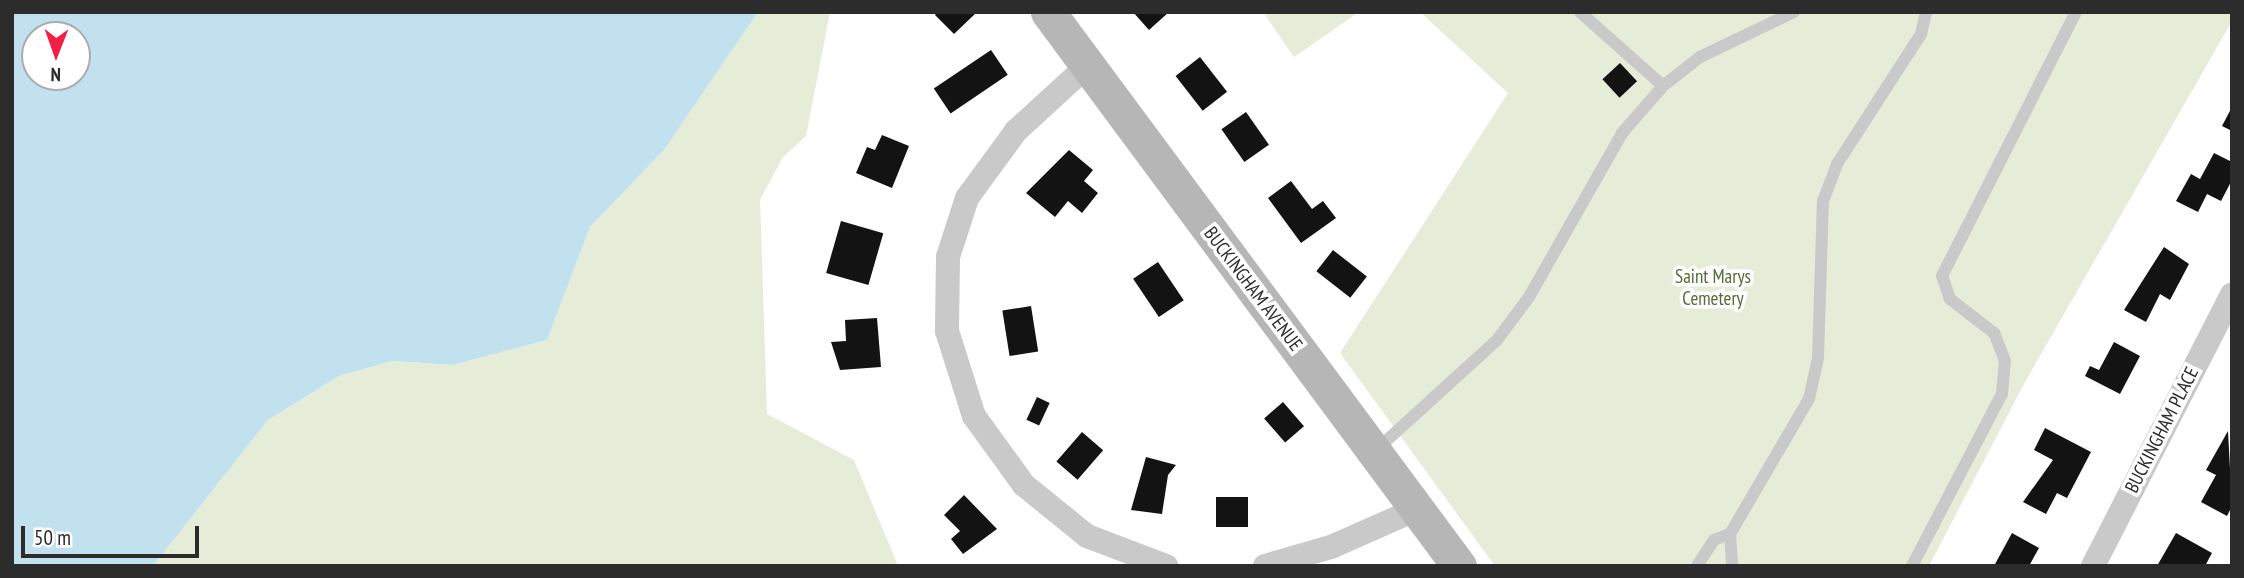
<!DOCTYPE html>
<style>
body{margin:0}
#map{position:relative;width:2244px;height:578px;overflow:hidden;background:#fff;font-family:"PT Sans Narrow",sans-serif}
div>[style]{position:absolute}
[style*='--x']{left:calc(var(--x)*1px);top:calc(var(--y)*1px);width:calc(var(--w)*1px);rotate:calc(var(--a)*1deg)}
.green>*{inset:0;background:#e5ecd8}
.water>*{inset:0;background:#c2e1ee}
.building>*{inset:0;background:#131313;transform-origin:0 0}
.service>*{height:12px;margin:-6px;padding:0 6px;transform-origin:6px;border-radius:6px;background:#c9c9c9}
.minor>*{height:24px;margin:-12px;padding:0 12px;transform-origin:12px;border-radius:12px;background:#c9c9c9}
.secondary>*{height:35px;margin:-17.5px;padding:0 17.5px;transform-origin:17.5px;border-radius:17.5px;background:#b6b6b6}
span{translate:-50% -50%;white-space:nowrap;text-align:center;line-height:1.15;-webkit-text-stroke:7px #fff;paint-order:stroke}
.park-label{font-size:19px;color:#556b36}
.street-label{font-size:19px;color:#2c2c2c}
.frame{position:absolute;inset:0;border:14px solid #2c2c2c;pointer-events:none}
.north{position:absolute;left:21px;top:21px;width:70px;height:70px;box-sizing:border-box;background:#fff;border:2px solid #ababab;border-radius:50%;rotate:181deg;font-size:19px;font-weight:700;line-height:28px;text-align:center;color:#2c2c2c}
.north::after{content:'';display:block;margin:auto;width:24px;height:32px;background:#f31e44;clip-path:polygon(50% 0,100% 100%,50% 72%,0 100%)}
.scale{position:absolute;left:21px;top:526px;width:178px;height:32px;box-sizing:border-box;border:4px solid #2c2c2c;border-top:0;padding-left:9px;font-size:21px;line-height:24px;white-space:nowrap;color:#2c2c2c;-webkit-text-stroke:5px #fff;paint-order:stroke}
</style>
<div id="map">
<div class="green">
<div style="clip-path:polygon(758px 12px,830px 12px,806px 136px,783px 157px,760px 200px,767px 414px,854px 460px,898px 566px,153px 566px,268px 420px,339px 376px,392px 361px,453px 365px,547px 340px,590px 227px,664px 150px)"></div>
<div style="clip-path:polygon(1263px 12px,1359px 12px,1294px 57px)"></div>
<div style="clip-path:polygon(1420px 12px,2232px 12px,2232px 21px,2025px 382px,1929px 566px,1495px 566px,1340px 353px,1508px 93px)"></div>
</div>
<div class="water">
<div style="clip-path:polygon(evenodd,12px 12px,758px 12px,664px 150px,590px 227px,547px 340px,453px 365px,392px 361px,339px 376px,268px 420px,153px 566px,12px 566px,12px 12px,35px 35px,77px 35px,77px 77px,35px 77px,35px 35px)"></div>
</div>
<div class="building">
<div style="clip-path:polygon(977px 12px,954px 34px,935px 15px,937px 12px)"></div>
<div style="clip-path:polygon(1133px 12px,1169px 12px,1149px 30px)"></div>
<div style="left:991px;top:50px;width:30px;height:69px;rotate:56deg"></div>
<div style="left:1200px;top:57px;width:44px;height:31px;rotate:52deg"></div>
<div style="left:1620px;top:63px;width:25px;height:24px;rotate:47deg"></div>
<div style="clip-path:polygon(2232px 107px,2232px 131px,2222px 126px)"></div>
<div style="left:1246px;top:112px;width:40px;height:30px;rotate:55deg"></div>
<div style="clip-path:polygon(882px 135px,909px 146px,892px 188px,856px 173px,867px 147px,875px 150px)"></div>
<div style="clip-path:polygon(1069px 150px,1093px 170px,1084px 181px,1098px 193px,1082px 213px,1068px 201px,1055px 217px,1026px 193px)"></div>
<div style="clip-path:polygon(2214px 153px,2232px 162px,2232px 180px,2221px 201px,2207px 194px,2198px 212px,2176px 201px,2191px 174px,2200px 179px)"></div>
<div style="clip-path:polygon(1291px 181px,1312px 209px,1323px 201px,1336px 218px,1301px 243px,1268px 198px)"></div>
<div style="left:841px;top:221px;width:44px;height:54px;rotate:16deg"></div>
<div style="clip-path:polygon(2164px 247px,2189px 264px,2170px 300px,2160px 294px,2146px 322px,2124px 310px)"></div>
<div style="left:1333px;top:250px;width:43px;height:27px;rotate:38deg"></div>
<div style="left:1158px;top:262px;width:46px;height:30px;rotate:56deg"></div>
<div style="left:1031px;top:306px;width:46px;height:29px;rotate:81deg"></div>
<div style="clip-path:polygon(877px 318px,881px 367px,840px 370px,831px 342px,846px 341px,845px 320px)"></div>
<div style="clip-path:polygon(2114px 342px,2140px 356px,2120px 394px,2085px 376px,2090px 366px,2099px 370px)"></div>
<div style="left:1037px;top:397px;width:14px;height:25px;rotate:25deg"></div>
<div style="left:1283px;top:402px;width:32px;height:25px;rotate:49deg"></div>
<div style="clip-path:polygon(2045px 428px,2091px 452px,2067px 498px,2057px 493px,2046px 514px,2023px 502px,2053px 460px,2034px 450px)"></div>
<div style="clip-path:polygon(2228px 431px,2232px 506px,2227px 516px,2201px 502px,2216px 475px,2206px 470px)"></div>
<div style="left:1082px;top:432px;width:28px;height:39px;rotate:41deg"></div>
<div style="clip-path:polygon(1146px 457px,1176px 465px,1168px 475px,1162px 514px,1131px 510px)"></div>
<div style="clip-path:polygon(964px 495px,997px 529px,963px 554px,951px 539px,960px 531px,944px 515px)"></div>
<div style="left:1248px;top:497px;width:30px;height:32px;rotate:90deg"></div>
<div style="clip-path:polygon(2012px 533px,2039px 548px,2029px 566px,1994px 566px)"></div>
<div style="clip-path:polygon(2176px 533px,2212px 553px,2205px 566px,2157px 566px)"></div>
</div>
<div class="service">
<div style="--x:1580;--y:12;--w:111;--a:41.7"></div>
<div style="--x:1375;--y:451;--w:165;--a:-42.3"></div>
<div style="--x:1497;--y:340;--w:54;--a:-53.3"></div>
<div style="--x:1529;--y:297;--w:189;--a:-60.4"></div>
<div style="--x:1622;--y:133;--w:62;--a:-48.9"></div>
<div style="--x:1663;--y:86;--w:47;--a:-38.1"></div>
<div style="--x:1700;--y:57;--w:104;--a:-25.6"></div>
<div style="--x:1730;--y:534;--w:32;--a:86"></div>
<div style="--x:1697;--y:566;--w:31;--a:-57"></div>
<div style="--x:1714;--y:540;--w:17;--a:-21"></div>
<div style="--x:1730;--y:534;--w:156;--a:-59.7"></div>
<div style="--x:1809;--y:399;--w:42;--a:-77.6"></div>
<div style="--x:1818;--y:358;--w:157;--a:-88.2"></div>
<div style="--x:1823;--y:201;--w:40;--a:-69"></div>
<div style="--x:1837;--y:164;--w:155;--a:-57.1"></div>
<div style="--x:1921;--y:34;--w:23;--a:-77"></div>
<div style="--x:1912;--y:566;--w:194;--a:-62.4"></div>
<div style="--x:2002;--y:394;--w:33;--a:-85"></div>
<div style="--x:2005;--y:361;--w:30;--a:-111"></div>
<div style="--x:1994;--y:333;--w:56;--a:-142.3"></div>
<div style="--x:1950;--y:299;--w:24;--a:-109"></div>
<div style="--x:1942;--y:276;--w:296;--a:-63.1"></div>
</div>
<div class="minor">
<div style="--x:1088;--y:65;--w:98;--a:137.5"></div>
<div style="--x:1016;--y:131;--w:83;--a:126.2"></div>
<div style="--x:967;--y:198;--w:62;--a:107.9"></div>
<div style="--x:948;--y:257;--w:74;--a:90.8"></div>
<div style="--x:947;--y:331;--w:89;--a:72.4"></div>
<div style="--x:974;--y:416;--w:85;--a:54.1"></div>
<div style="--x:1024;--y:485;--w:81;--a:39"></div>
<div style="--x:1087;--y:536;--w:85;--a:20.8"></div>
<div style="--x:1265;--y:566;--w:69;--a:-16.1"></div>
<div style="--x:1331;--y:547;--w:94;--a:-23.8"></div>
<div style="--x:2093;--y:566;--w:305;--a:-62.9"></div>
</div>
<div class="secondary">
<div style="--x:1048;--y:12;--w:690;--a:53.43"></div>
</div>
<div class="park-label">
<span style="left:1713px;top:288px">Saint Marys<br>Cemetery</span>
</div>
<div class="street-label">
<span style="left:1253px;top:289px;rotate:53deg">BUCKINGHAM AVENUE</span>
<span style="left:2162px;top:430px;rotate:-63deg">BUCKINGHAM PLACE</span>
</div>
<div class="frame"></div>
<div class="north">N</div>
<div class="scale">50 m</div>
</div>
